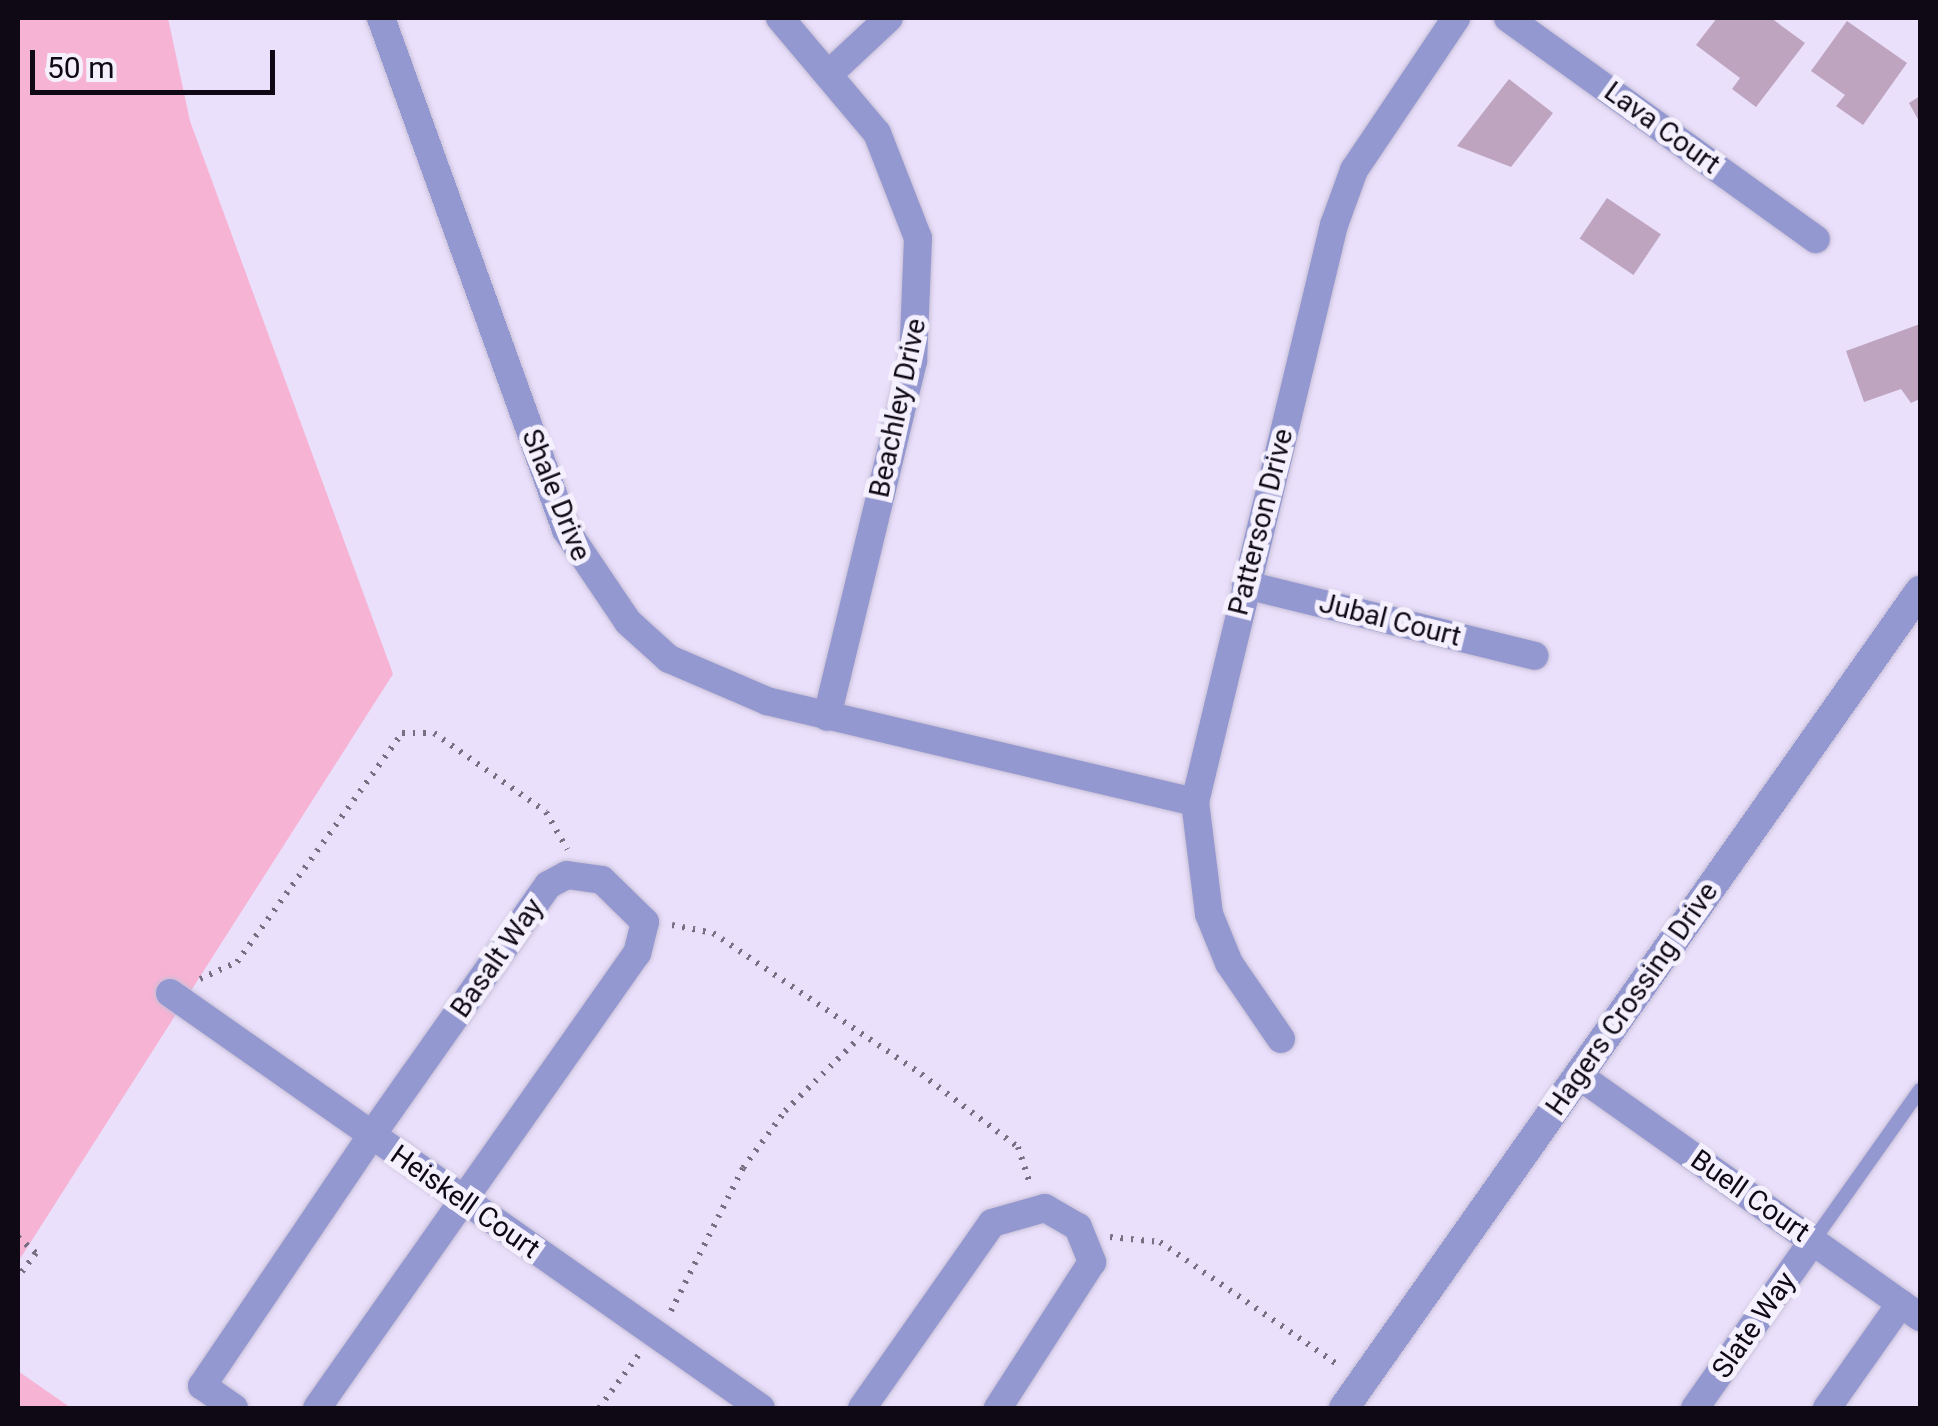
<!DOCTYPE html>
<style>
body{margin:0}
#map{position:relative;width:1938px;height:1426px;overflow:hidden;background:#eae0fb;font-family:Roboto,sans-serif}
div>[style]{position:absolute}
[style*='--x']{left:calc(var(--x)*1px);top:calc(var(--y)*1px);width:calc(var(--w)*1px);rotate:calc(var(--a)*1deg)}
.green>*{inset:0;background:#f7b3d4}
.building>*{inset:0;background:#bea4bf;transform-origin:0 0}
.path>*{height:6px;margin-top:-3px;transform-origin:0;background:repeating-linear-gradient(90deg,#777082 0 2.5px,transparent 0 10.5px)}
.roads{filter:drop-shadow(0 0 2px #c7bed6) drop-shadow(0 0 2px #c7bed6)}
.service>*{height:14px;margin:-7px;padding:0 7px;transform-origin:7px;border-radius:7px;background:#9498d0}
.minor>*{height:28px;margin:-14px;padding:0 14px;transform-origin:14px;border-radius:14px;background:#9498d0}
.tertiary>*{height:30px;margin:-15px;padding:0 15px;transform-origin:15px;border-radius:15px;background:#9498d0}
span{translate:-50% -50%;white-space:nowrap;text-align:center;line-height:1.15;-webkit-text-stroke:10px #f5f0fd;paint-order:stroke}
.street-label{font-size:28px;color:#0e0914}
.frame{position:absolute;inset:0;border:20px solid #0e0914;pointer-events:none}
.scale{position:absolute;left:30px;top:50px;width:245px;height:45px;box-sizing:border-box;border:5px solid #0e0914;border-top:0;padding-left:12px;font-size:30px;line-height:35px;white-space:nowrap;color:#0e0914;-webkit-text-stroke:8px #f5f0fd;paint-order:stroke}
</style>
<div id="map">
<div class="green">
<div style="clip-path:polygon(18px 18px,168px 18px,190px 121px,393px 674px,18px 1262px)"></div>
<div style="clip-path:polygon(18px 1371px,71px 1408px,18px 1408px)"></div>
</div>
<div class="building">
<div style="clip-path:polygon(1717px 18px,1771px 18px,1805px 43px,1756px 107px,1732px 89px,1740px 78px,1696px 45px)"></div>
<div style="clip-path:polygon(1847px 21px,1907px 63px,1863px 125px,1836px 106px,1845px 95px,1811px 71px)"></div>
<div style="clip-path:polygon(1509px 79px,1553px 113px,1511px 167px,1457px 146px)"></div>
<div style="clip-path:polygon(1920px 96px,1920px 123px,1909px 103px)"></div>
<div style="left:1607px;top:198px;width:65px;height:49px;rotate:34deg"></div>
<div style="clip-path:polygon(1920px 324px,1920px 399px,1911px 403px,1901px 389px,1864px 402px,1846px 351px)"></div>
</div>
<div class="path">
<div style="--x:672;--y:925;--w:42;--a:11"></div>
<div style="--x:713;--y:933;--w:251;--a:34.1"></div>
<div style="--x:921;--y:1074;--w:121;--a:37"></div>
<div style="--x:1018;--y:1147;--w:40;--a:72"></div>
<div style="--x:200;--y:979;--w:41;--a:-24.7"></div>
<div style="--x:237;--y:962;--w:282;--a:-54.2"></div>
<div style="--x:402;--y:733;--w:32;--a:0"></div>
<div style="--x:434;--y:733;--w:137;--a:35.2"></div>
<div style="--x:546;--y:812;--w:43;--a:60.4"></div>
<div style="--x:18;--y:1237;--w:24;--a:42"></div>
<div style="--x:36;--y:1253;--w:30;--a:127"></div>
<div style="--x:1110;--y:1237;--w:50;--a:5.7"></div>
<div style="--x:1160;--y:1242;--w:220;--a:34.6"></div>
<div style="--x:671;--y:1311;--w:160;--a:-63.3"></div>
<div style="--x:743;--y:1168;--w:71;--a:-53.6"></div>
<div style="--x:785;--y:1111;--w:105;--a:-44.6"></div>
<div style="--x:599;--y:1408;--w:69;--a:-53.3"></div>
</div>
<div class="roads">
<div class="service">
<div style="--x:1813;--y:1241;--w:185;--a:-54.7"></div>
</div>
<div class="minor">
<div style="--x:381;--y:18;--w:544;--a:70.13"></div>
<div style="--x:566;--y:530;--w:111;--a:56"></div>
<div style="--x:628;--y:622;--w:55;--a:42.1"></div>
<div style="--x:669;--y:659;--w:107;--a:23.2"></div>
<div style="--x:767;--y:701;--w:440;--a:13.3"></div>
<div style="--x:780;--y:18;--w:150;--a:49.9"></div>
<div style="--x:877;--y:133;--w:113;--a:68.7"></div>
<div style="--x:918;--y:238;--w:123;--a:92.3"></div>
<div style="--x:913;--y:361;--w:366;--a:103.6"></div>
<div style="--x:1508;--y:18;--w:379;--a:35.7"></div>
<div style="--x:831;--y:72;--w:79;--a:-43"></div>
<div style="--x:1246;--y:585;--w:297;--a:13.8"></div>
<div style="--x:170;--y:993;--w:722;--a:35.08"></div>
<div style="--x:1281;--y:1039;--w:92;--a:-124.4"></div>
<div style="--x:1229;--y:963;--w:53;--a:-112.2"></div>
<div style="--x:1209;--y:914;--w:113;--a:-97.1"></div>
<div style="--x:1195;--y:802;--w:594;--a:-76.46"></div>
<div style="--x:1334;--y:225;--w:59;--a:-70"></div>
<div style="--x:1354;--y:170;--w:183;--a:-56.1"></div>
<div style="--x:1578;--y:1075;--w:419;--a:35.3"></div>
<div style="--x:234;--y:1408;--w:39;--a:-145"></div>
<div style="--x:202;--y:1386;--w:302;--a:-55.9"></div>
<div style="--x:371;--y:1136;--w:307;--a:-54.8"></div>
<div style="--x:548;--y:885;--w:21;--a:-28"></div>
<div style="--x:567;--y:875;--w:35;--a:8"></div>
<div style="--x:602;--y:880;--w:60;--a:44.3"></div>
<div style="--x:645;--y:922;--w:32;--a:104"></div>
<div style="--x:637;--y:953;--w:556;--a:125.12"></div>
<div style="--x:862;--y:1408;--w:226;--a:-54.9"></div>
<div style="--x:992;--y:1223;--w:55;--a:-15.8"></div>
<div style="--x:1045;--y:1208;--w:38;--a:30"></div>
<div style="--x:1078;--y:1227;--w:38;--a:68"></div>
<div style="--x:1092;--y:1262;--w:174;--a:122.8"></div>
<div style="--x:1695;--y:1408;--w:204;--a:-54.8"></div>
<div style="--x:1827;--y:1408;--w:128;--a:-54.8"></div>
</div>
<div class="tertiary">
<div style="--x:1344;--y:1408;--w:1000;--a:-54.82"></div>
</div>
</div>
<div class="street-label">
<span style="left:1662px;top:128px;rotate:36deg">Lava Court</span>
<span style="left:898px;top:408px;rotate:-78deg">Beachley Drive</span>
<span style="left:556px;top:495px;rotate:68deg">Shale Drive</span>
<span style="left:1261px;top:522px;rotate:-76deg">Patterson Drive</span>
<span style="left:1390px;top:620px;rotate:14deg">Jubal Court</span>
<span style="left:497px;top:958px;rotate:-55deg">Basalt Way</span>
<span style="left:1632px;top:999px;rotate:-55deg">Hagers Crossing Drive</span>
<span style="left:1750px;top:1196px;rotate:35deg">Buell Court</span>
<span style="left:465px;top:1202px;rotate:35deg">Heiskell Court</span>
<span style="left:1754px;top:1325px;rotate:-55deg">Slate Way</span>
</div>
<div class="frame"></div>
<div class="scale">50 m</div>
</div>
